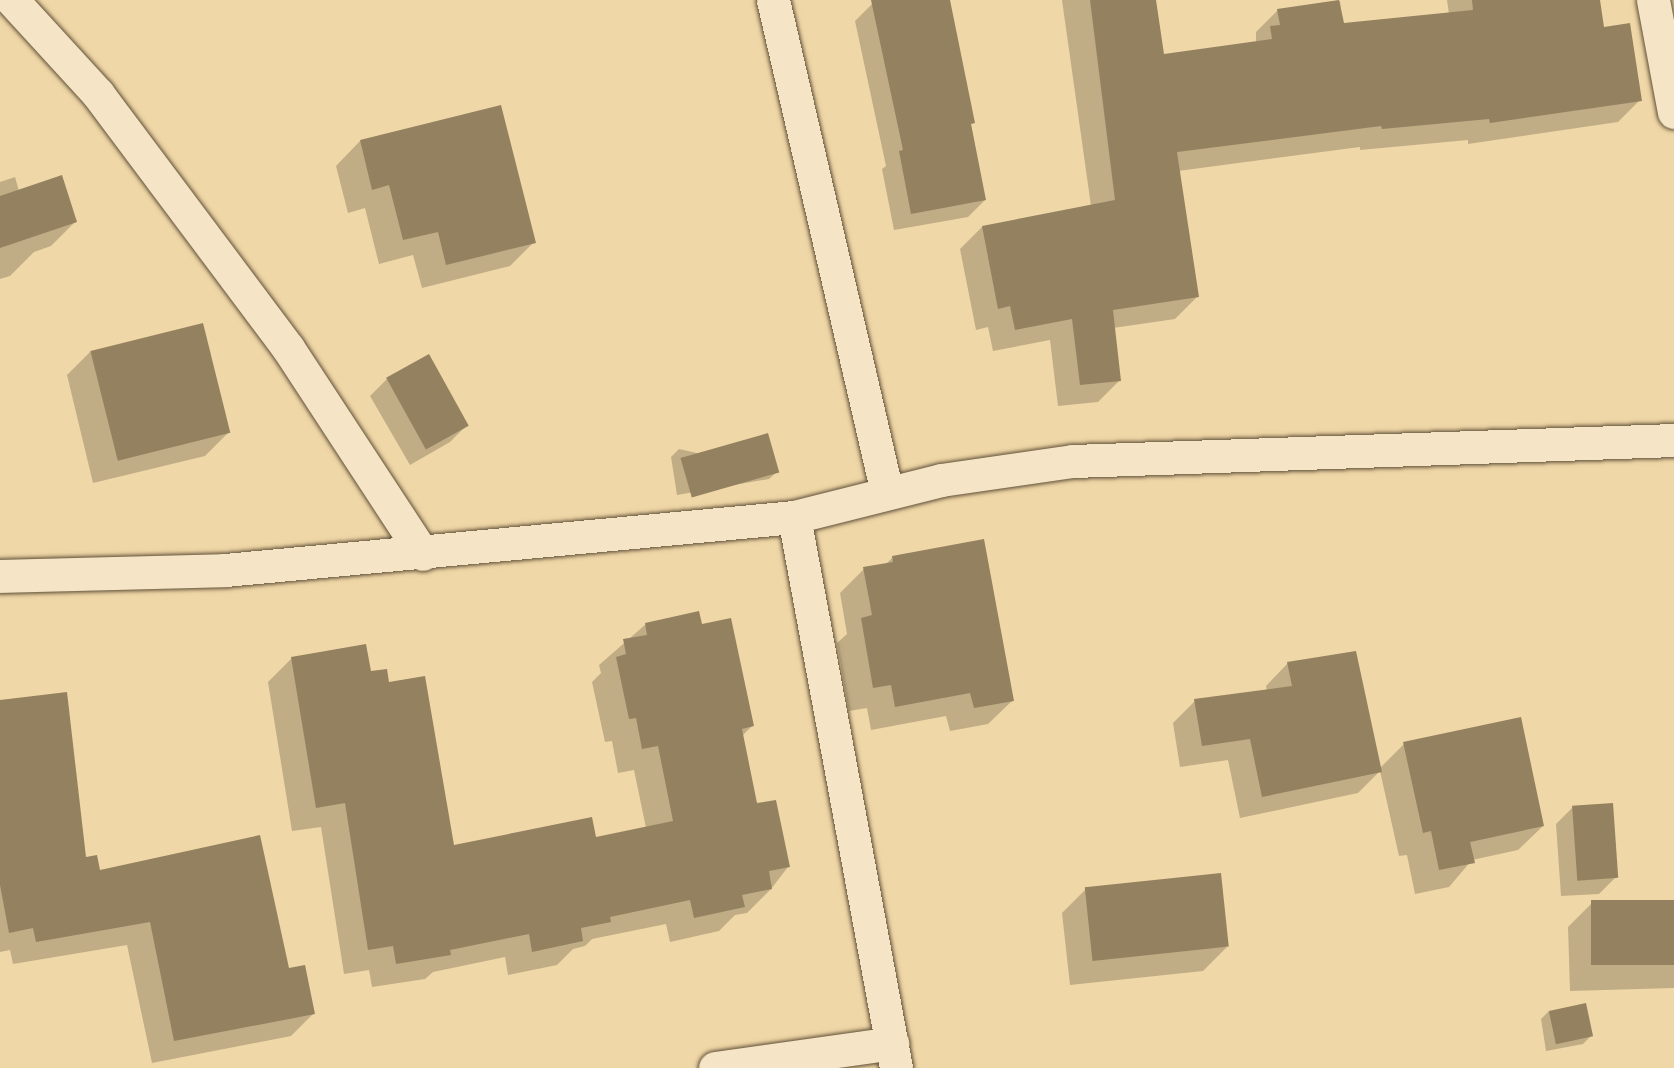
<!DOCTYPE html>
<style>
body{margin:0}
#map{position:relative;width:1674px;height:1068px;overflow:hidden;background:#f0d7a7;font-family:"Old Standard TT",serif}
div>[style]{position:absolute}
[style*='--x']{left:calc(var(--x)*1px);top:calc(var(--y)*1px);width:calc(var(--w)*1px);rotate:calc(var(--a)*1deg)}
.shadow>*{inset:0;background:#0003}
.building>*{inset:0;background:#948160;transform-origin:0 0}
.roads{filter:drop-shadow(0 0 2px #605038) drop-shadow(0 0 2px #605038)}
.minor>*{height:33px;margin:-16.5px;padding:0 16.5px;transform-origin:16.5px;border-radius:16.5px;background:#f5e5c6}
span{translate:-50% -50%;white-space:nowrap;text-align:center;line-height:1.15;-webkit-text-stroke:4.5px #f5e5c6;paint-order:stroke}
</style>
<div id="map">
<div class="shadow">
<div style="clip-path:polygon(893px 0,948px 0,985px 200px,968px 217px,894px 230px,882px 169px,886px 166px,855px 21px,872px 4px)"></div>
<div style="clip-path:polygon(1062px 0,1155px 0,1162px 56px,1256px 43px,1256px 32px,1278px 10px,1340px 1px,1343px 24px,1449px 14px,1447px 0,1599px 0,1603px 29px,1640px 100px,1618px 122px,1468px 144px,1468px 140px,1360px 150px,1360px 147px,1178px 171px,1197px 297px,1175px 319px,1113px 328px,1120px 380px,1098px 402px,1058px 406px,1050px 340px,993px 351px,988px 327px,976px 330px,960px 249px,982px 227px,1091px 206px)"></div>
<div style="clip-path:polygon(360px 141px,534px 242px,510px 266px,422px 288px,413px 255px,379px 264px,365px 208px,348px 213px,336px 166px)"></div>
<div style="clip-path:polygon(15px 177px,19px 191px,75px 222px,51px 246px,34px 252px,10px 276px,0 279px,0 182px)"></div>
<div style="clip-path:polygon(91px 351px,229px 432px,205px 456px,93px 483px,67px 375px)"></div>
<div style="clip-path:polygon(387px 379px,467px 425px,450px 442px,410px 465px,370px 396px)"></div>
<div style="clip-path:polygon(679px 449px,778px 471px,769px 479px,677px 495px,671px 457px)"></div>
<div style="clip-path:polygon(893px 557px,1013px 700px,988px 724px,950px 731px,946px 716px,871px 730px,867px 708px,849px 711px,837px 643px,847px 634px,840px 593px,864px 569px,885px 565px)"></div>
<div style="clip-path:polygon(646px 624px,701px 626px,752px 726px,742px 736px,756px 805px,788px 867px,771px 889px,747px 913px,735px 915px,719px 931px,670px 942px,666px 924px,592px 939px,585px 946px,573px 949px,557px 965px,508px 975px,505px 957px,433px 972px,425px 979px,372px 987px,369px 970px,344px 974px,321px 827px,292px 831px,268px 682px,292px 658px,369px 673px,388px 683px,453px 847px,595px 839px,646px 828px,634px 770px,618px 773px,612px 741px,605px 742px,592px 682px,601px 673px,599px 665px)"></div>
<div style="clip-path:polygon(1288px 663px,1380px 768px,1404px 744px,1543px 826px,1518px 850px,1472px 860px,1449px 887px,1415px 894px,1407px 855px,1399px 856px,1380px 771px,1358px 793px,1240px 818px,1228px 760px,1180px 767px,1173px 723px,1195px 701px,1267px 691px,1266px 686px)"></div>
<div style="clip-path:polygon(1573px 807px,1616px 877px,1599px 894px,1561px 896px,1556px 824px)"></div>
<div style="clip-path:polygon(99px 872px,287px 970px,314px 1013px,291px 1036px,152px 1063px,127px 945px,13px 964px,10px 950px,0 952px,0 884px)"></div>
<div style="clip-path:polygon(1086px 889px,1227px 947px,1203px 971px,1070px 985px,1062px 913px)"></div>
<div style="clip-path:polygon(1674px 901px,1674px 988px,1570px 991px,1568px 927px,1592px 903px)"></div>
<div style="clip-path:polygon(1549px 1011px,1591px 1036px,1583px 1044px,1546px 1051px,1541px 1019px)"></div>
</div>
<div class="building">
<div style="clip-path:polygon(871px 0,950px 0,975px 123px,971px 124px,986px 200px,911px 214px,899px 151px,903px 150px)"></div>
<div style="clip-path:polygon(1090px 0,1156px 0,1164px 54px,1272px 39px,1270px 26px,1280px 25px,1277px 9px,1339px 0,1344px 23px,1473px 10px,1472px 0,1600px 0,1604px 27px,1630px 23px,1642px 101px,1490px 123px,1489px 119px,1382px 129px,1381px 126px,1177px 152px,1199px 297px,1113px 310px,1121px 381px,1080px 385px,1072px 319px,1015px 330px,1010px 306px,998px 309px,982px 226px,1115px 200px)"></div>
<div style="clip-path:polygon(501px 105px,536px 243px,446px 265px,438px 232px,403px 240px,389px 185px,372px 190px,360px 140px)"></div>
<div style="clip-path:polygon(62px 175px,77px 222px,0 248px,0 196px)"></div>
<div style="left:203px;top:323px;width:113px;height:116px;rotate:76deg"></div>
<div style="left:429px;top:354px;width:82px;height:49px;rotate:61deg"></div>
<div style="left:768px;top:433px;width:41px;height:91px;rotate:74deg"></div>
<div style="clip-path:polygon(984px 539px,1014px 701px,974px 708px,970px 693px,895px 707px,891px 685px,873px 688px,861px 618px,872px 615px,863px 567px,893px 562px,892px 556px)"></div>
<div style="clip-path:polygon(699px 611px,702px 624px,731px 618px,754px 726px,742px 729px,757px 803px,776px 800px,790px 867px,769px 871px,772px 889px,742px 895px,745px 907px,694px 918px,690px 900px,610px 917px,611px 922px,581px 928px,583px 941px,532px 952px,529px 934px,450px 950px,451px 955px,396px 964px,393px 946px,368px 950px,345px 803px,316px 808px,291px 657px,366px 644px,371px 671px,387px 669px,389px 682px,425px 676px,454px 845px,592px 817px,596px 837px,673px 821px,658px 746px,642px 749px,636px 718px,629px 719px,616px 657px,626px 654px,623px 639px,647px 635px,645px 623px)"></div>
<div style="clip-path:polygon(1356px 651px,1382px 772px,1262px 797px,1250px 739px,1202px 746px,1194px 699px,1292px 686px,1287px 662px)"></div>
<div style="clip-path:polygon(67px 692px,86px 857px,97px 855px,100px 870px,260px 835px,289px 968px,305px 965px,315px 1014px,174px 1041px,150px 922px,36px 942px,33px 928px,9px 933px,0 885px,0 700px)"></div>
<div style="clip-path:polygon(1521px 717px,1544px 826px,1470px 842px,1475px 863px,1439px 870px,1431px 831px,1423px 833px,1403px 742px)"></div>
<div style="left:1613px;top:803px;width:75px;height:41px;rotate:86deg"></div>
<div style="left:1221px;top:873px;width:74px;height:137px;rotate:84deg"></div>
<div style="left:1674px;top:900px;width:65px;height:83px;rotate:90deg"></div>
<div style="left:1586px;top:1003px;width:34px;height:38px;rotate:78deg"></div>
</div>
<div class="roads">
<div class="minor">
<div style="--x:12;--y:0;--w:127;--a:47.5"></div>
<div style="--x:98;--y:94;--w:317;--a:53.2"></div>
<div style="--x:288;--y:348;--w:246;--a:56.8"></div>
<div style="--x:773;--y:0;--w:506;--a:76.98"></div>
<div style="--x:1653;--y:0;--w:114;--a:79.4"></div>
<div style="--x:794;--y:517;--w:560;--a:79.51"></div>
<div style="--x:0;--y:576;--w:225;--a:-1.5"></div>
<div style="--x:225;--y:570;--w:571;--a:-5.32"></div>
<div style="--x:794;--y:517;--w:152;--a:-14.1"></div>
<div style="--x:941;--y:480;--w:133;--a:-8.2"></div>
<div style="--x:1073;--y:461;--w:601;--a:-2"></div>
<div style="--x:715;--y:1068;--w:179;--a:-8"></div>
</div>
</div>
</div>
